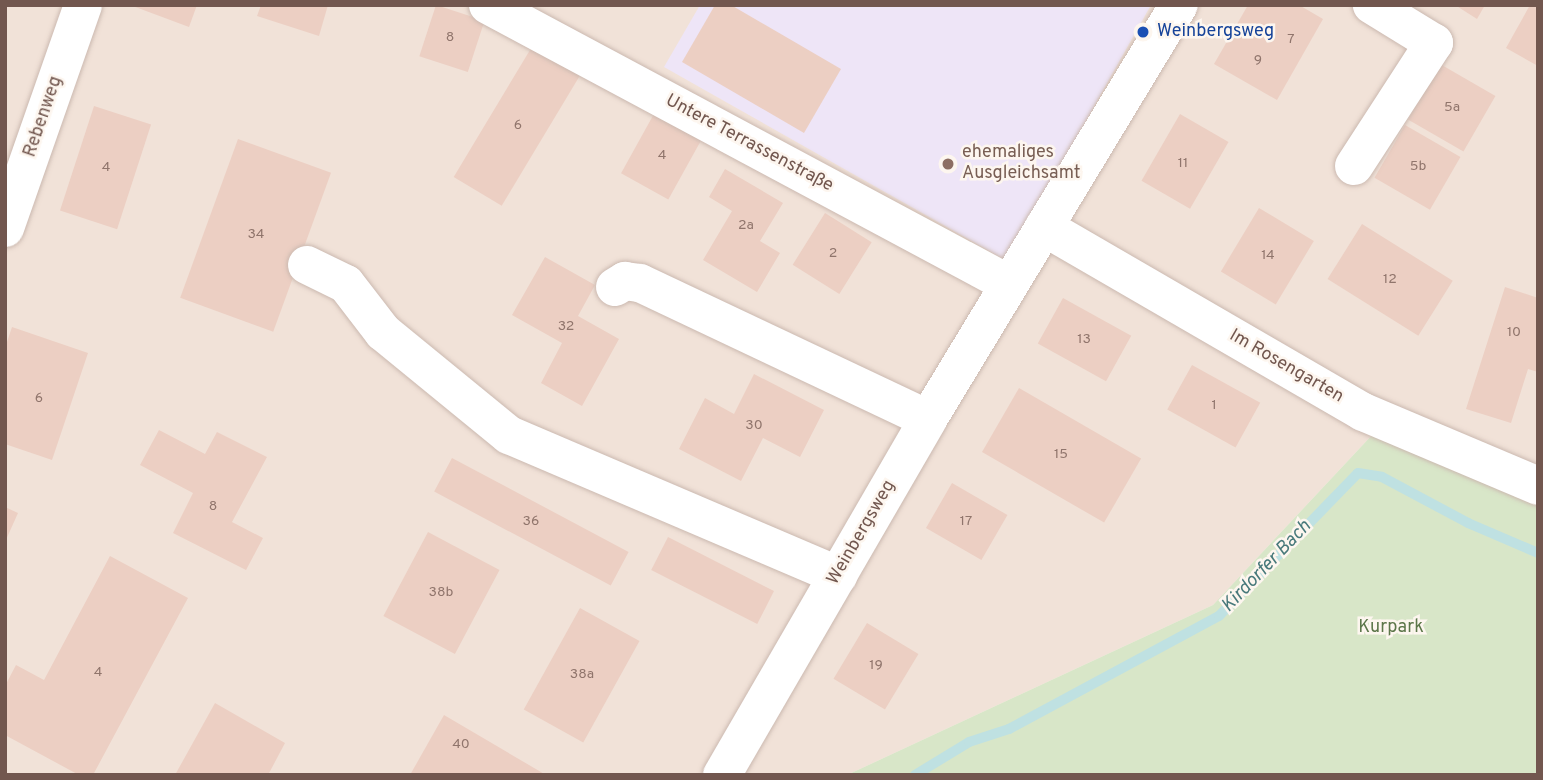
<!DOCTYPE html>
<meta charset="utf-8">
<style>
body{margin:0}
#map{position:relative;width:1543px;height:780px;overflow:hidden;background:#faf1e9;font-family:Overpass,sans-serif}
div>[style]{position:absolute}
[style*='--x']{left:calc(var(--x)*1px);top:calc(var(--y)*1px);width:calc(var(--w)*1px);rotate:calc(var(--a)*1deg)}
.residential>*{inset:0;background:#f1e2d8}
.education>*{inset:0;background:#eee5f7}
.green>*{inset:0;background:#d8e6c8}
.stream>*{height:10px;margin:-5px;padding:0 5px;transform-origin:5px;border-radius:5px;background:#bfe1e2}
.building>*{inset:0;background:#eccfc3;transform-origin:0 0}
.roads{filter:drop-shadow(0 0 2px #cbb9b0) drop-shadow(0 0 2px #cbb9b0)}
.minor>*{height:38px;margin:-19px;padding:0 19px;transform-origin:19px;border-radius:19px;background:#fff}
.dots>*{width:19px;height:19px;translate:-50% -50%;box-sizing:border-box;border:4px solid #fdf6ef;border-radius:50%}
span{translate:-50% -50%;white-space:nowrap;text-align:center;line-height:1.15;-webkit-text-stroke:5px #fdf6ef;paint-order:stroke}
.number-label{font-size:14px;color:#90756c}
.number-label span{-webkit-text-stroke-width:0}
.transit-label{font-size:18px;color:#164399}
.left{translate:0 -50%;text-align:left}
.street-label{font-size:18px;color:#72574f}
.education-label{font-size:18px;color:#785e54}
.park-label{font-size:18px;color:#5c7649}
.water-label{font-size:19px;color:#48797b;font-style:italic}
.frame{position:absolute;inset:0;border:7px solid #72574f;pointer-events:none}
</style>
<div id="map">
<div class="residential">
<div style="clip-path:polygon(5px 5px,1538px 5px,1538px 501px,1373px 434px,1213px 605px,847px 775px,5px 775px)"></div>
</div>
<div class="education">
<div style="clip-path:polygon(700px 5px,1151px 5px,1007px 261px,664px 67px)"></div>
</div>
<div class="green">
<div style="clip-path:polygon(1373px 434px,1538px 501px,1538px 775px,847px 775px,1213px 605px)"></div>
</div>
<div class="stream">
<div style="--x:915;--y:775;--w:63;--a:-31.4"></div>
<div style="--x:969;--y:742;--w:42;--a:-18"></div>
<div style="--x:1009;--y:729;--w:238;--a:-28.3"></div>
<div style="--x:1219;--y:616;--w:199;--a:-45.8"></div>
<div style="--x:1358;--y:473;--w:24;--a:9"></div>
<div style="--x:1382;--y:477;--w:98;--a:28.1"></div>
<div style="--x:1468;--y:523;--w:76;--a:23.2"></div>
</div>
<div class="building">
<div style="clip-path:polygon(130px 5px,197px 5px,189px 27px)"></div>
<div style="clip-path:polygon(261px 5px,328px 5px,319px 36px,257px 16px)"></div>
<div style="left:436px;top:5px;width:51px;height:54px;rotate:18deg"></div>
<div style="clip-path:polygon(715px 5px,731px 5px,841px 69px,804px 133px,682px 62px)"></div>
<div style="clip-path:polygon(1248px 5px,1299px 5px,1323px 19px,1277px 100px,1214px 64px)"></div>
<div style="clip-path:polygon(1455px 5px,1485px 5px,1477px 19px)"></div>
<div style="clip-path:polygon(1530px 5px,1538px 5px,1538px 66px,1506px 48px)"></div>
<div style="left:533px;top:45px;width:56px;height:154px;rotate:31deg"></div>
<div style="left:1440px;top:64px;width:64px;height:64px;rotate:30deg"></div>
<div style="left:94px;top:106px;width:60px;height:110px;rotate:18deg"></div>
<div style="left:655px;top:112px;width:54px;height:70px;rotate:29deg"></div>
<div style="left:1180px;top:114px;width:56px;height:77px;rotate:30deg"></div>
<div style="left:1405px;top:125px;width:64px;height:61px;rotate:30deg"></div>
<div style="left:238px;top:139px;width:99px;height:169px;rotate:20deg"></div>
<div style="clip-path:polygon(725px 169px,783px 203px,760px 241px,780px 253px,757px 292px,703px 260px,732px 211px,709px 197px)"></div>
<div style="left:1259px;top:208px;width:64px;height:74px;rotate:31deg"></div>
<div style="left:825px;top:213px;width:55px;height:61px;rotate:32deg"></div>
<div style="left:1362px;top:224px;width:107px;height:65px;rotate:32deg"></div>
<div style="clip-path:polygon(545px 257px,595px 285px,578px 316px,619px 339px,582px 406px,541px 383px,562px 343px,512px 315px)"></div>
<div style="clip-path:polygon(1505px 287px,1538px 298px,1538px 372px,1528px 369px,1511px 423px,1466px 409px)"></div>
<div style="left:1063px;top:298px;width:78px;height:52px;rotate:29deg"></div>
<div style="clip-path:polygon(12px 327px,88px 353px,52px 460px,5px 444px,5px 348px)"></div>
<div style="left:1192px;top:365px;width:78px;height:51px;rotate:29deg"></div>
<div style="clip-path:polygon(754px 374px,824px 410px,800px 457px,763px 438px,741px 481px,679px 449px,705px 398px,734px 414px)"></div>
<div style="left:1019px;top:388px;width:141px;height:74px;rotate:30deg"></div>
<div style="clip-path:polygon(159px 430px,205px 454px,217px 432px,267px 457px,232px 522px,263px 538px,246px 570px,173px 533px,193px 493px,140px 465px)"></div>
<div style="left:452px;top:458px;width:200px;height:38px;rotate:28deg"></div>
<div style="left:952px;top:483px;width:64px;height:52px;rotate:30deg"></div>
<div style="clip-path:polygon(5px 507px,18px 513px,5px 542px)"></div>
<div style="left:428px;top:532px;width:81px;height:95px;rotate:28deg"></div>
<div style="left:668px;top:537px;width:119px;height:37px;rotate:27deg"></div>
<div style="clip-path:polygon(110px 556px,188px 598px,93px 775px,79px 775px,5px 735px,5px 686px,16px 665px,44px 680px)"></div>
<div style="left:580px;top:608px;width:68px;height:116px;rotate:29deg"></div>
<div style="left:867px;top:623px;width:60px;height:65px;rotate:31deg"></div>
<div style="clip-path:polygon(215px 703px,285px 743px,268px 775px,175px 775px)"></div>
<div style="clip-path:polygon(444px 715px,546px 775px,410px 775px)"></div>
</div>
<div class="roads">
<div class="minor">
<div style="--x:488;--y:5;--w:591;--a:28.17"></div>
<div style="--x:1354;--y:166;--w:147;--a:-57"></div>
<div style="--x:1434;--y:43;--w:73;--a:-148.5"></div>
<div style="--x:1044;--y:227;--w:369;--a:30.1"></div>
<div style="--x:1363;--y:412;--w:190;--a:22.9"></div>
<div style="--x:5;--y:228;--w:236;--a:-70.7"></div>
<div style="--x:307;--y:265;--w:43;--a:26"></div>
<div style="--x:346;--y:284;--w:61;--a:52.4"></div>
<div style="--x:383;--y:332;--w:163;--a:39.3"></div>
<div style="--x:509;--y:435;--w:358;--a:23.1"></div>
<div style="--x:615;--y:287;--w:12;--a:-31"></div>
<div style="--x:625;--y:281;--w:15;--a:8"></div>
<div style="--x:640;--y:283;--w:318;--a:25.3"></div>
<div style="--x:722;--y:775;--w:411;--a:-59.9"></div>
<div style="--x:928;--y:419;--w:484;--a:-58.8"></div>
</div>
</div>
<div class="dots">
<div style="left:1143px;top:32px;background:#1a4fb4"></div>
<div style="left:948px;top:164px;background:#8d6e63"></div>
</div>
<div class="number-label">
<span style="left:450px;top:38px">8</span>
<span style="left:1291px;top:40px">7</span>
<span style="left:1258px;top:61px">9</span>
<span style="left:1452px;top:108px">5a</span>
<span style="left:518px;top:126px">6</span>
<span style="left:662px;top:156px">4</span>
<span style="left:1183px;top:164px">11</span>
<span style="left:1418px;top:167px">5b</span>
<span style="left:106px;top:168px">4</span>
<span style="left:746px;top:226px">2a</span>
<span style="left:256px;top:235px">34</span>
<span style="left:833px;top:254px">2</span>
<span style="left:1268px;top:256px">14</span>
<span style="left:1390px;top:280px">12</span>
<span style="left:566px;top:327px">32</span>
<span style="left:1514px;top:333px">10</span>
<span style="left:1084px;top:340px">13</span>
<span style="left:39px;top:399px">6</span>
<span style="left:1214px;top:406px">1</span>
<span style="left:754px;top:426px">30</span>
<span style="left:1061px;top:455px">15</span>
<span style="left:213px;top:507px">8</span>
<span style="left:531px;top:522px">36</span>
<span style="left:966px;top:522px">17</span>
<span style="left:441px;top:593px">38b</span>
<span style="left:876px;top:666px">19</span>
<span style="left:98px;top:673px">4</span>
<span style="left:582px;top:675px">38a</span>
<span style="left:461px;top:745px">40</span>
</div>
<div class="transit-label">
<span class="left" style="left:1157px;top:32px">Weinbergsweg</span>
</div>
<div class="street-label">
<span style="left:44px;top:117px;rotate:-71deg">Rebenweg</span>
<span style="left:749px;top:144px;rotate:28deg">Untere Terrassenstraße</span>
<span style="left:1286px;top:367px;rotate:30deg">Im Rosengarten</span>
<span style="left:862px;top:533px;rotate:-60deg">Weinbergsweg</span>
</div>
<div class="education-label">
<span class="left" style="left:962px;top:164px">ehemaliges<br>Ausgleichsamt</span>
</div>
<div class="park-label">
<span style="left:1391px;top:628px">Kurpark</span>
</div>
<div class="water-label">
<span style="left:1267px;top:567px;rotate:-46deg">Kirdorfer Bach</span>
</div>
<div class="frame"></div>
</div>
